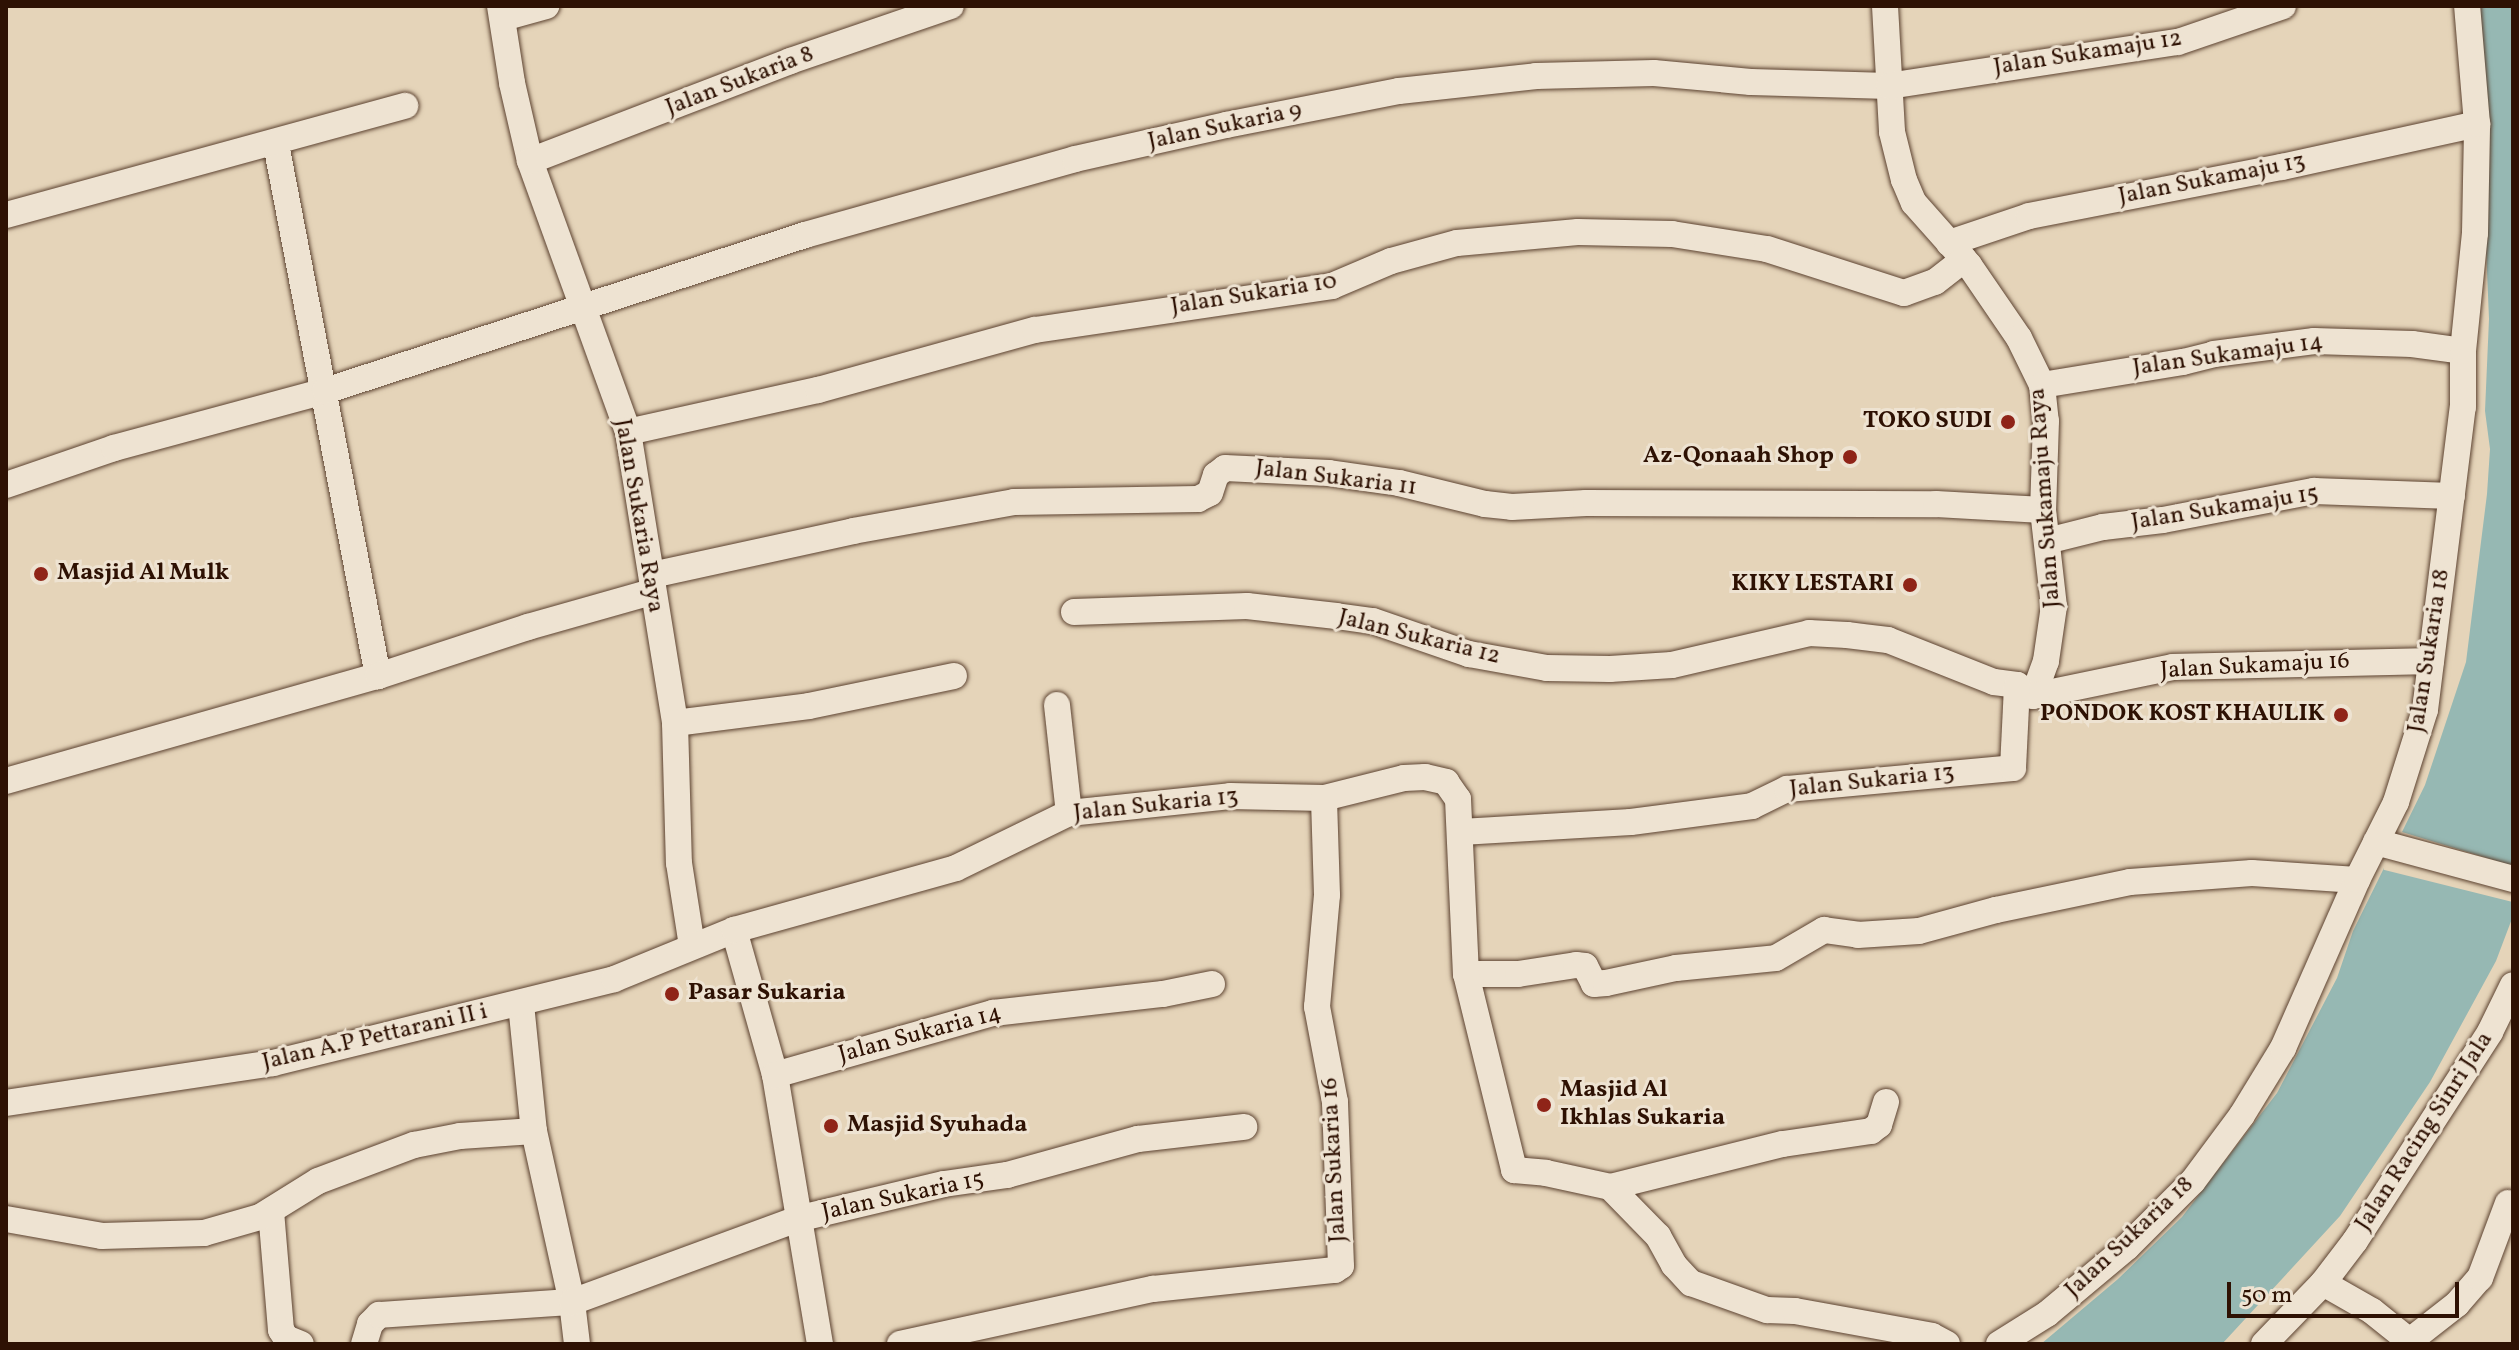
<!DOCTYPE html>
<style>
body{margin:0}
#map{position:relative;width:2519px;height:1350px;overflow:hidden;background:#e5d4b9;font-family:Vollkorn,serif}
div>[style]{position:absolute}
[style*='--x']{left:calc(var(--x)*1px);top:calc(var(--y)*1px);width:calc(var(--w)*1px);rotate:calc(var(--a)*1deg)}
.water>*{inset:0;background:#96b8b3}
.pier>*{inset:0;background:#e5d4b9;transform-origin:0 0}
.roads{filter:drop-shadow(0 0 2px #5c4230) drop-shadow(0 0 2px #5c4230)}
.minor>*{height:26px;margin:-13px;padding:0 13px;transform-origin:13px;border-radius:13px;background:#eee3d2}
.dots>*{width:22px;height:22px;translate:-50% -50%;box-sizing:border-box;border:4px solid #eee3d2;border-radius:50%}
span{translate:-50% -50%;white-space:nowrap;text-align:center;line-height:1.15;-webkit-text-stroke:6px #eee3d2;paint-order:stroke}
.street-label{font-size:24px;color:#2e1103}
.poi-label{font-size:24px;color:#2e1103;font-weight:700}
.right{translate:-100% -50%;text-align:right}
.left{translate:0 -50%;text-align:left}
.frame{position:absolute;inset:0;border:8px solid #2e1103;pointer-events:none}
.scale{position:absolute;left:2227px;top:1282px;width:232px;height:36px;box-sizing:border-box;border:4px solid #2e1103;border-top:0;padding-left:10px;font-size:24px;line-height:28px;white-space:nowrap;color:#2e1103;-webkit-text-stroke:6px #eee3d2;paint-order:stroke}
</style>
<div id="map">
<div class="water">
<div style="clip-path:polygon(2476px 6px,2513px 6px,2513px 866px,2402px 832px,2425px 785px,2466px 662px,2487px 494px,2490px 449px,2485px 411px,2489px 319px)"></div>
<div style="clip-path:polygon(2384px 868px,2513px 901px,2513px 916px,2496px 961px,2430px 1082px,2340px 1216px,2222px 1344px,2041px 1344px,2118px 1279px,2182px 1217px,2277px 1093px,2337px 978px,2353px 931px)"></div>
</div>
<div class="pier">
<div style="left:2385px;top:864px;width:132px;height:6px;rotate:14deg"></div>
</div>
<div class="roads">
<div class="minor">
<div style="--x:500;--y:6;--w:78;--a:81.1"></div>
<div style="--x:512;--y:83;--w:80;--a:77"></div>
<div style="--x:530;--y:161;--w:288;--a:70.1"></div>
<div style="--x:628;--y:432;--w:295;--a:80.8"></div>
<div style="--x:675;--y:723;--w:140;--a:88.4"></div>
<div style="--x:679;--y:863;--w:84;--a:81.1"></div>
<div style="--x:1885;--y:6;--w:126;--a:86.8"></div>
<div style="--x:1892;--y:132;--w:49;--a:76"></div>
<div style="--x:1904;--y:180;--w:25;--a:67"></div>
<div style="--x:1914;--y:203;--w:83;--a:48.4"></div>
<div style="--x:1969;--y:265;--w:88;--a:55.6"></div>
<div style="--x:2019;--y:338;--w:52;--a:63.9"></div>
<div style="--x:2042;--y:385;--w:36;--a:84"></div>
<div style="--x:2046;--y:421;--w:89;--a:91.9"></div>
<div style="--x:2043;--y:510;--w:97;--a:83.5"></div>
<div style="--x:2054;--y:606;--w:56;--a:98.3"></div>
<div style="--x:2046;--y:661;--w:37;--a:110"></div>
<div style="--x:503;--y:18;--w:45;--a:-15.6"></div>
<div style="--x:276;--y:144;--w:542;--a:79.15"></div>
<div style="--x:530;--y:161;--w:279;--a:-21"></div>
<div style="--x:790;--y:61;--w:170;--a:-18.9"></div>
<div style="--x:6;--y:215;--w:414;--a:-15.3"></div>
<div style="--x:1949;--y:243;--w:84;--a:-18.6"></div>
<div style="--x:2029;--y:216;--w:258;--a:-11"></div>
<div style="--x:2282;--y:167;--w:200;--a:-12.4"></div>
<div style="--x:2042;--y:385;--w:143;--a:-9.3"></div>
<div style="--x:2183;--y:362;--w:32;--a:-14"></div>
<div style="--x:2214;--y:354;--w:101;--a:-7.4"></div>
<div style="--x:2314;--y:341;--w:98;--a:1.8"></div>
<div style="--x:2412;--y:344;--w:51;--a:7.8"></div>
<div style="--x:628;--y:432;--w:195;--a:-12.5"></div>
<div style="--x:818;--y:390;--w:225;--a:-15.5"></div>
<div style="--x:1035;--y:330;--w:300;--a:-8.4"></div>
<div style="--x:1332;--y:286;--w:64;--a:-23"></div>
<div style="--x:1391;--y:261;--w:68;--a:-15.3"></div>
<div style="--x:1457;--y:243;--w:121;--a:-5.2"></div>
<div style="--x:1578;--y:232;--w:94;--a:1.2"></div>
<div style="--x:1672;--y:234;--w:96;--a:9"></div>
<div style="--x:1767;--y:249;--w:144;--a:17.8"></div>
<div style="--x:1904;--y:293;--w:33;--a:-20"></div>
<div style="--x:1935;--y:282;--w:37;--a:-38"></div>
<div style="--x:6;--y:485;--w:114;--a:-18.9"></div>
<div style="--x:114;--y:448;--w:219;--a:-15.1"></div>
<div style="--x:325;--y:391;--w:505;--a:-18"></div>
<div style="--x:805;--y:235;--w:280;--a:-15.7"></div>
<div style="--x:1075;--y:159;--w:155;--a:-12.7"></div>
<div style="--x:1226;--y:125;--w:176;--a:-11.1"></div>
<div style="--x:1399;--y:91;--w:138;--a:-6.2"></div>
<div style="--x:1536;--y:76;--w:118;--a:-1.5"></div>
<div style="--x:1654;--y:73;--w:97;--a:5.3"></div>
<div style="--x:1751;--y:82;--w:138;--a:1.7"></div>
<div style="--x:1889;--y:86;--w:292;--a:-8.7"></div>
<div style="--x:2178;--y:42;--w:111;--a:-18.9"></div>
<div style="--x:2047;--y:541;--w:58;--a:-14"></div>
<div style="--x:2103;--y:527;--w:60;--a:-6.7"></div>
<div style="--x:2163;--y:520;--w:154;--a:-10.9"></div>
<div style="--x:2314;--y:491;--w:138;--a:2.1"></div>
<div style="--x:652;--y:575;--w:206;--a:-12.3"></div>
<div style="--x:853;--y:531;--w:164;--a:-10.2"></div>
<div style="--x:1014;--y:502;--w:184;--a:-0.9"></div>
<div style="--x:1198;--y:499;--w:13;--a:-27"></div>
<div style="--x:1210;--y:493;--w:19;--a:-72"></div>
<div style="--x:1216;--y:475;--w:11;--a:-38"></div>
<div style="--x:1225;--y:468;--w:104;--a:2.8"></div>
<div style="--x:1329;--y:473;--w:71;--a:8.1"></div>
<div style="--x:1399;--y:483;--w:89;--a:13.7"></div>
<div style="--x:1485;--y:504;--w:27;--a:6"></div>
<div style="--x:1512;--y:507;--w:74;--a:-3.1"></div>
<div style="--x:1586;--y:503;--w:350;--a:0.2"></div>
<div style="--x:1936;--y:504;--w:107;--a:3.2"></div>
<div style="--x:1074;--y:612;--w:173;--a:-2"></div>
<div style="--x:1247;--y:606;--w:90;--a:6.4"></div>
<div style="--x:1336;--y:616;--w:37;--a:8"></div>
<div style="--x:1373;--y:621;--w:102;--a:19"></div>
<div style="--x:1469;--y:654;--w:79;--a:10.2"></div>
<div style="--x:1547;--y:668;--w:63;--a:0.9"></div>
<div style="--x:1610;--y:669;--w:62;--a:-3.7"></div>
<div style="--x:1672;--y:665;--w:141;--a:-13.1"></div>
<div style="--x:1809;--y:633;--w:38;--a:3"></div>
<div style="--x:1847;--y:635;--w:41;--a:7"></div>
<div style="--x:1888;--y:640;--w:114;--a:21.6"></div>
<div style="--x:1994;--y:682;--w:23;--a:7"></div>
<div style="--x:2017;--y:685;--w:19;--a:35"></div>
<div style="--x:2033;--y:696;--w:143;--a:-11.7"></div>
<div style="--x:2173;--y:667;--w:258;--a:-1.3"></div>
<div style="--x:1057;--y:705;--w:109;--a:83.7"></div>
<div style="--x:675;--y:723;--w:135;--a:-7.2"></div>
<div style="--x:809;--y:706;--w:148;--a:-11.7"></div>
<div style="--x:6;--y:781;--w:387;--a:-15.8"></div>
<div style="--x:378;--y:676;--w:158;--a:-18.1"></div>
<div style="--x:528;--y:627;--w:129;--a:-15.8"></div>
<div style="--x:1461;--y:832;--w:170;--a:-3.4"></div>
<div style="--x:1631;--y:822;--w:122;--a:-7.5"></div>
<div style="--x:1752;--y:806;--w:39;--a:-26"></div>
<div style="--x:1787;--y:789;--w:227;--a:-5.3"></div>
<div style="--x:2013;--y:768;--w:83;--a:-87.2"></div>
<div style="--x:2376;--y:842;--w:142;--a:15.1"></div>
<div style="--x:734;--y:930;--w:151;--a:74.2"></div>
<div style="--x:775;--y:1075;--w:273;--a:80.5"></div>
<div style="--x:1466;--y:974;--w:52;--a:0"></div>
<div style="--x:1518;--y:974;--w:59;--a:-8.8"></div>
<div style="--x:1576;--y:965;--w:9;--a:6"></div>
<div style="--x:1585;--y:966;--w:20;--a:63"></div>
<div style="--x:1594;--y:984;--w:12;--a:-5"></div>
<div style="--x:1606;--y:983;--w:72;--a:-12.1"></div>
<div style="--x:1676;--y:968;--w:100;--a:-5.7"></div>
<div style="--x:1776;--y:958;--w:56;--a:-30.3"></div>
<div style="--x:1824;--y:930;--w:34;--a:8"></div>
<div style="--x:1858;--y:935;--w:61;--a:-3.8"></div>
<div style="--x:1919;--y:931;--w:80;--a:-15.3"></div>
<div style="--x:1996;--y:910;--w:137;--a:-11.8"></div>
<div style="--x:2130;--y:882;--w:122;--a:-4.2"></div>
<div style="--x:2252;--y:873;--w:105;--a:3.8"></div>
<div style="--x:521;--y:1004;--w:128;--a:84.2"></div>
<div style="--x:534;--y:1131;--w:175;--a:77.5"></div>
<div style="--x:572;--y:1302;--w:42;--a:83.2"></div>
<div style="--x:775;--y:1075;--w:227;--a:-15.9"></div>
<div style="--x:993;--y:1013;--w:171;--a:-6.4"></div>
<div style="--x:1163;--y:994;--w:50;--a:-11.5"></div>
<div style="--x:6;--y:1103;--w:270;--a:-8.5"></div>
<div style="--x:273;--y:1063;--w:351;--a:-13.8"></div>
<div style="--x:614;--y:979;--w:130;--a:-22.2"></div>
<div style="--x:734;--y:930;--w:230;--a:-15.6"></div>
<div style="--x:956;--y:868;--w:126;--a:-26"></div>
<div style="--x:1069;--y:813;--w:162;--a:-6"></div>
<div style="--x:1230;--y:796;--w:94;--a:1.2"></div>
<div style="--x:1324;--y:798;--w:82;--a:-14"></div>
<div style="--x:1404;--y:778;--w:21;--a:-3"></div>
<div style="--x:1425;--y:777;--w:22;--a:13"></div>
<div style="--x:1446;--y:782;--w:21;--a:55"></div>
<div style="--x:1458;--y:799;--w:175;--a:87.4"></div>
<div style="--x:1466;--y:974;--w:202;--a:76.2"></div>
<div style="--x:1514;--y:1170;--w:32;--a:5"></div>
<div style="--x:1546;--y:1173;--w:66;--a:12.3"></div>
<div style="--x:1610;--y:1187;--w:178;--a:-14"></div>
<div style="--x:1783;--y:1144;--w:89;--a:-8.4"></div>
<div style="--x:1871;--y:1131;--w:10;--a:-37"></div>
<div style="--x:1879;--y:1125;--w:24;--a:-73"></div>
<div style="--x:1610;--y:1187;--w:69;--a:45.6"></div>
<div style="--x:1658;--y:1236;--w:33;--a:61"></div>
<div style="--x:1674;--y:1265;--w:25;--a:47"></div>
<div style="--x:1691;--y:1283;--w:81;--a:19.6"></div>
<div style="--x:1767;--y:1310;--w:28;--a:2"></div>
<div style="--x:1795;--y:1311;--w:139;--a:10.3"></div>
<div style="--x:1932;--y:1336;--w:17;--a:28"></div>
<div style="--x:271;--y:1211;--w:119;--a:85.2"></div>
<div style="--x:281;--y:1330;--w:9;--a:58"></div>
<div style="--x:286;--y:1338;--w:16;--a:22"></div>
<div style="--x:6;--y:1219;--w:97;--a:10"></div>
<div style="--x:102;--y:1236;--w:102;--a:-1.7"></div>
<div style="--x:204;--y:1233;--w:58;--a:-15.9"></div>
<div style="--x:260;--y:1217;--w:68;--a:-31.8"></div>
<div style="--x:318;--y:1181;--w:103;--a:-20.6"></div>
<div style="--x:414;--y:1145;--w:47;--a:-11.1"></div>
<div style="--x:460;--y:1136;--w:74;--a:-3.9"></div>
<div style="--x:2323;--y:1283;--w:56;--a:29.7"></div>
<div style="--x:2372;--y:1311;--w:53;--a:38.8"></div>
<div style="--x:2411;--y:1340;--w:58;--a:-38"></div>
<div style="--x:2457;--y:1304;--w:35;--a:-49"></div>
<div style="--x:2480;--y:1278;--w:80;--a:-69.5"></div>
<div style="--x:364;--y:1344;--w:21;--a:-73"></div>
<div style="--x:370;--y:1324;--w:13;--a:-45"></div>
<div style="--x:379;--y:1315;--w:193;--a:-3.9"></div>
<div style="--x:572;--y:1302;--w:240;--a:-20.2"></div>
<div style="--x:797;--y:1219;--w:151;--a:-13.4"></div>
<div style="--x:944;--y:1184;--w:64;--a:-8.1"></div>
<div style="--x:1007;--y:1175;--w:136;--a:-15.4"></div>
<div style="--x:1138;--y:1139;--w:107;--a:-6.5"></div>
<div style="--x:900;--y:1344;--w:259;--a:-12.3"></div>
<div style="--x:1153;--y:1289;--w:183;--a:-6"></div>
<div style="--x:1335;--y:1270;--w:7;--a:-34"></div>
<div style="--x:1341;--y:1266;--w:164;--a:-92.1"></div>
<div style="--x:1335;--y:1102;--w:97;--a:-100.7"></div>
<div style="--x:1317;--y:1007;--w:112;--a:-84.9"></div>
<div style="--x:1327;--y:895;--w:97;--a:-91.8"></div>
<div style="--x:1999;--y:1344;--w:57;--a:-32"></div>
<div style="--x:2047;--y:1314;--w:104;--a:-39.9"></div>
<div style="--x:2127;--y:1247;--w:93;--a:-45"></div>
<div style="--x:2193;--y:1181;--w:82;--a:-53.4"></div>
<div style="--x:2242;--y:1115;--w:79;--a:-58.5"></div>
<div style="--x:2283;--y:1048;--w:184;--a:-66.2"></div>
<div style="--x:2357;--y:880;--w:87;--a:-63.4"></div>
<div style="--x:2396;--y:802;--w:96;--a:-72.5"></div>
<div style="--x:2425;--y:710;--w:305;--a:-82.9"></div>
<div style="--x:2463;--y:407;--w:56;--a:-90"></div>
<div style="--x:2463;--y:351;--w:119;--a:-84.2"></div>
<div style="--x:2475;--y:233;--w:109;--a:-88.9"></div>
<div style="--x:2477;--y:124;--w:118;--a:-94.8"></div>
<div style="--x:2264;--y:1344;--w:85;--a:-46"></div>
<div style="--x:2323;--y:1283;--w:53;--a:-52.7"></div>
<div style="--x:2355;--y:1241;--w:249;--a:-57.1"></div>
<div style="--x:2490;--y:1032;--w:52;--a:-63.9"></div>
</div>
</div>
<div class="dots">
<div style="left:2008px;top:422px;background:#8f2418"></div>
<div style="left:1850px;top:457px;background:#8f2418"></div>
<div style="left:41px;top:574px;background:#8f2418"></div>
<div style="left:1910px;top:585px;background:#8f2418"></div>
<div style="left:2341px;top:715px;background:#8f2418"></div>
<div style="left:672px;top:994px;background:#8f2418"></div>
<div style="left:1544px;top:1105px;background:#8f2418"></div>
<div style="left:831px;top:1126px;background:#8f2418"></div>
</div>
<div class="street-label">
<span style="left:2088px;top:54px;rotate:-9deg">Jalan Sukamaju 12</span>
<span style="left:740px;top:82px;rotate:-21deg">Jalan Sukaria 8</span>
<span style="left:1225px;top:127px;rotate:-12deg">Jalan Sukaria 9</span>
<span style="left:2212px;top:180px;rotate:-11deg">Jalan Sukamaju 13</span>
<span style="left:1254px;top:295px;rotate:-9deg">Jalan Sukaria 10</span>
<span style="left:2228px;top:356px;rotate:-8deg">Jalan Sukamaju 14</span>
<span style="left:1336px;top:479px;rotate:7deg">Jalan Sukaria 11</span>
<span style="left:2046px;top:498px;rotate:-94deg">Jalan Sukamaju Raya</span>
<span style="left:2225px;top:509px;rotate:-9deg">Jalan Sukamaju 15</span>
<span style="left:638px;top:516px;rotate:80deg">Jalan Sukaria Raya</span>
<span style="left:1419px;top:638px;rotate:14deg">Jalan Sukaria 12</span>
<span style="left:2430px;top:651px;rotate:-81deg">Jalan Sukaria 18</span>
<span style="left:2255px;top:667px;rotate:-3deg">Jalan Sukamaju 16</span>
<span style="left:1872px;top:782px;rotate:-6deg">Jalan Sukaria 13</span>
<span style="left:1156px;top:806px;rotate:-6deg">Jalan Sukaria 13</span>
<span style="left:920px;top:1035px;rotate:-15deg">Jalan Sukaria 14</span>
<span style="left:375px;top:1038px;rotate:-13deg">Jalan A.P Pettarani II i</span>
<span style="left:2425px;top:1132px;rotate:-57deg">Jalan Racing Sinri Jala</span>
<span style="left:1335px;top:1160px;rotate:-93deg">Jalan Sukaria 16</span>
<span style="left:903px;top:1197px;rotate:-12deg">Jalan Sukaria 15</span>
<span style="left:2130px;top:1238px;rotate:-43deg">Jalan Sukaria 18</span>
</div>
<div class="poi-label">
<span class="right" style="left:1992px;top:422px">TOKO SUDI</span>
<span class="right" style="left:1834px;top:457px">Az-Qonaah Shop</span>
<span class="left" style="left:57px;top:574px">Masjid Al Mulk</span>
<span class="right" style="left:1894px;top:585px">KIKY LESTARI</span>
<span class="right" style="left:2325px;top:715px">PONDOK KOST KHAULIK</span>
<span class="left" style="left:688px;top:994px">Pasar Sukaria</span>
<span class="left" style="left:1560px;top:1105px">Masjid Al<br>Ikhlas Sukaria</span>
<span class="left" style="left:847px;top:1126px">Masjid Syuhada</span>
</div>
<div class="frame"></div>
<div class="scale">50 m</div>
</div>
